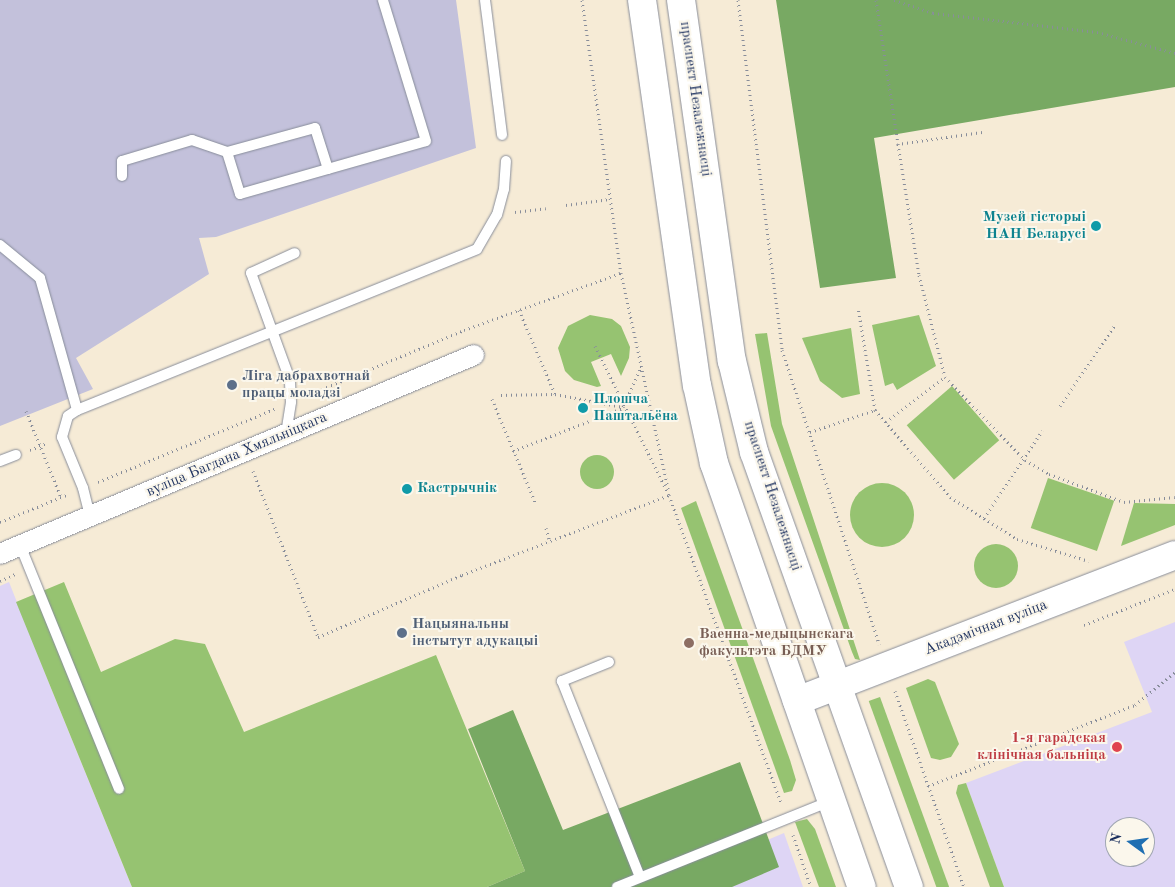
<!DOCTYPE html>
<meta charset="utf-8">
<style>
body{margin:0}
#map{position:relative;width:1175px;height:887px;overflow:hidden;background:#f6ebd6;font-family:"Old Standard TT",serif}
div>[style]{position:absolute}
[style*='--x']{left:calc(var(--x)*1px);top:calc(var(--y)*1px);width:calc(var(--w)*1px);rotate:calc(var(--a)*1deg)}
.built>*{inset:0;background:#ded5f5}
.industrial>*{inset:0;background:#c3c1db}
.green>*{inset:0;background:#96c371;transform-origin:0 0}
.round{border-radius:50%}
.forest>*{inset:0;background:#78a963}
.path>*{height:3px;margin-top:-1.5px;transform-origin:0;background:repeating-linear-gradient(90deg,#888d9a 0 1px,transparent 0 5px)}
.roads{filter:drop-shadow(0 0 1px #888d9a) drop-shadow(0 0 1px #888d9a)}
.lane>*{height:10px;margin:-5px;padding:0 5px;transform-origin:5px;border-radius:5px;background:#fff}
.street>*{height:20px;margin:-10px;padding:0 10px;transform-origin:10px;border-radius:10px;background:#fff}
.secondary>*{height:28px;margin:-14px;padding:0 14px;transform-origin:14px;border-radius:14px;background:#fff}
.primary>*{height:28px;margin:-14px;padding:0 14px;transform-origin:14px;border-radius:14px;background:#fff}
.dots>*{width:14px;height:14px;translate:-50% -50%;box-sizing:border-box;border:2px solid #fbf7ec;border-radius:50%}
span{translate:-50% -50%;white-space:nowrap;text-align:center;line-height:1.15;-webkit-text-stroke:4px #fbf7ec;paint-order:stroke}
.street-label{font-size:15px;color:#1b2f5e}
.culture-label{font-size:15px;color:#0d838f;font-weight:700}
.right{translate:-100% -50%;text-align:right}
.left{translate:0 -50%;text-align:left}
.service-label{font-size:15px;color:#4e5e75;font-weight:700}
.education-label{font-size:15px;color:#785e54;font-weight:700}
.health-label{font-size:15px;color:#be3a42;font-weight:700}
.north{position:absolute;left:1105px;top:817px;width:50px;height:50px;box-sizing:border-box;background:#fbf7ec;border:1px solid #a1a7b3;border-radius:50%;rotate:284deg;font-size:14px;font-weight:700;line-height:20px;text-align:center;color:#1b2f5e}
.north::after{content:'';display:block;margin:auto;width:18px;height:22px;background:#1f6fb2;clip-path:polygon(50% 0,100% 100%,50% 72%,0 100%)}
</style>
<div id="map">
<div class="built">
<div style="clip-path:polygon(9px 582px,53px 693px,132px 887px,0 887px,0 586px)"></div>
<div style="clip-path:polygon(evenodd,1175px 622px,1175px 887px,1004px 887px,966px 783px,1152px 712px,1124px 642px,1175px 622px,1115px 827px,1145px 827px,1145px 857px,1115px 857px,1115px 827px)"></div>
<div style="clip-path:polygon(784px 833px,803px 887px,654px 887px)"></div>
</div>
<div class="industrial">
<div style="clip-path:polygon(0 0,456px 0,476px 148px,216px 237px,199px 238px,209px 274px,76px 358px,93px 389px,0 426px)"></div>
</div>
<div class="green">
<div style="clip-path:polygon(590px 315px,612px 319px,621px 326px,630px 347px,629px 358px,621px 376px,611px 354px,591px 362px,601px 386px,597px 387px,574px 380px,565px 371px,558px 348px,568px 326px)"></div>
<div style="clip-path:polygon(919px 315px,936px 366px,897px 390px,893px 383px,885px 386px,872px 325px)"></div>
<div style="clip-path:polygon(851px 328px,860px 394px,842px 398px,820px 381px,802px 338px)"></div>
<div style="clip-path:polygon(767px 333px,782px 424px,860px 660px,855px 659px,852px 652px,771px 426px,755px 334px)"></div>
<div style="left:952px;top:386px;width:72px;height:60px;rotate:49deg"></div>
<div class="round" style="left:580px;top:455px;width:34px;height:34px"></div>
<div style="left:1048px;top:478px;width:70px;height:53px;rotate:19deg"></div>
<div class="round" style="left:850px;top:483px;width:64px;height:64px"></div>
<div style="clip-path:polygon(696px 501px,790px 760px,796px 780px,792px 791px,784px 793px,681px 508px)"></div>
<div style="clip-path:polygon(1134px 503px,1175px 504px,1175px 525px,1121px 546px)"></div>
<div class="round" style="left:974px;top:544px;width:44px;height:44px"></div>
<div style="clip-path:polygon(64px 582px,101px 672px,175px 639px,205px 644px,244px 732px,436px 655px,525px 871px,487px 887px,132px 887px,16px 602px)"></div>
<div style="clip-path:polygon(928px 679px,935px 682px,959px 744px,951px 757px,940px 760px,931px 758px,906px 688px)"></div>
<div style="left:880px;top:697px;width:202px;height:12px;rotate:70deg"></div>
<div style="clip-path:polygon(966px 783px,1004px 887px,990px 887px,956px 793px,958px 785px)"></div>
<div style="clip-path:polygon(807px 819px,815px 829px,836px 887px,819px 887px,795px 822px)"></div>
</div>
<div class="forest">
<div style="clip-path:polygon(776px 0,1175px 0,1175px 87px,874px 138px,896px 278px,820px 288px)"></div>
<div style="clip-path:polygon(513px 710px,563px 830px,740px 762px,779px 867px,732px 887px,487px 887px,525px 871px,468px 729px)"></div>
</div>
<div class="path">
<div style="--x:582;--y:0;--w:276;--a:81.9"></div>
<div style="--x:621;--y:273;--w:221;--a:77.7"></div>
<div style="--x:738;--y:0;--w:353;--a:82.8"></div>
<div style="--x:782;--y:350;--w:310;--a:71.7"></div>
<div style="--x:876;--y:0;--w:146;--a:81.3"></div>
<div style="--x:894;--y:0;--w:41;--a:18.4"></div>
<div style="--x:933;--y:13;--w:165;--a:6.6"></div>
<div style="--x:1097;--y:32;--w:81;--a:15.1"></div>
<div style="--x:982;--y:132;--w:85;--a:171.9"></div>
<div style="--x:898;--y:144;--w:133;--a:80.9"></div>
<div style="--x:919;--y:275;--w:105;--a:75.7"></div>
<div style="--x:945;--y:377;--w:115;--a:46.1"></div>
<div style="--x:1025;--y:460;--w:28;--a:30"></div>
<div style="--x:1049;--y:474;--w:80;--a:20.5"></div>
<div style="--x:1124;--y:502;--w:51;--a:-5.6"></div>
<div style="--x:566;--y:205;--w:44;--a:-7.8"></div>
<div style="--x:515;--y:212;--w:31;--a:-7"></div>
<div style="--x:519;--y:310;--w:91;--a:66.8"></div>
<div style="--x:595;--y:346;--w:166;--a:63.6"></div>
<div style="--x:669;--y:495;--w:328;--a:70"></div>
<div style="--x:308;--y:395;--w:169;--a:-22.6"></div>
<div style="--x:464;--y:330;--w:167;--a:-20"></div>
<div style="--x:501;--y:395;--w:54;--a:-1.1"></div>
<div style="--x:555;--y:394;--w:69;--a:10.8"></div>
<div style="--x:623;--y:407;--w:44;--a:-65.8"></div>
<div style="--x:492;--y:399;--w:114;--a:67.3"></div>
<div style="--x:1060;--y:406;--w:98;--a:-55.8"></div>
<div style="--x:875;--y:410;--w:115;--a:49.2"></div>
<div style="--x:950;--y:497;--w:79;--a:32.1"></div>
<div style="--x:1017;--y:539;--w:75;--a:17"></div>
<div style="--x:26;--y:411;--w:93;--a:67.9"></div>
<div style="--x:886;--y:422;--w:74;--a:-37.3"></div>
<div style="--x:810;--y:432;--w:69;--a:-18.7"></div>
<div style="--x:875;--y:410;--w:104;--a:-99.4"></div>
<div style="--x:30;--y:450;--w:18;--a:-22"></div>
<div style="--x:513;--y:451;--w:118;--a:-21.4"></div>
<div style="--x:253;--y:471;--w:178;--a:68.6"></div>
<div style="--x:318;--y:637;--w:157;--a:-23.3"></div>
<div style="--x:462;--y:575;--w:222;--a:-21.1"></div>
<div style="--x:98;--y:482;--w:191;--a:-22.5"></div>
<div style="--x:984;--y:518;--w:105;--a:-56.3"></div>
<div style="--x:0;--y:522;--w:74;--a:-22.1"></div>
<div style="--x:546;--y:528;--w:15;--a:74"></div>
<div style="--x:0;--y:581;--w:17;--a:-25"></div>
<div style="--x:1084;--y:625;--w:98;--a:-21.6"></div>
<div style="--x:895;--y:691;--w:208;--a:70.6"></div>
<div style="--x:928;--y:786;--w:222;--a:-21.4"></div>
<div style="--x:1135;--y:705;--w:52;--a:-39.5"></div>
<div style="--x:793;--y:835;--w:55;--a:70.9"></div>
</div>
<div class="roads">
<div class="lane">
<div style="--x:485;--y:0;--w:136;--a:82.8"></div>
<div style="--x:328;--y:169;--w:43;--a:-107.6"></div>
<div style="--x:315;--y:128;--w:91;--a:164.7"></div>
<div style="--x:227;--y:152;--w:44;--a:72.8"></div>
<div style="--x:240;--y:194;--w:193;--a:-15.9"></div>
<div style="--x:426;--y:141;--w:147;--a:-107"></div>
<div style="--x:122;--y:176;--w:15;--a:-90"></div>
<div style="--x:122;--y:161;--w:73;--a:-16.7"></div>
<div style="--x:192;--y:140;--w:37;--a:19"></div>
<div style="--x:0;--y:245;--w:52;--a:39.5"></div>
<div style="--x:40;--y:278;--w:137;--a:74.3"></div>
<div style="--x:77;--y:410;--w:11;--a:146"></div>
<div style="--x:68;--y:416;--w:22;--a:106"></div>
<div style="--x:62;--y:437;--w:55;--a:67.6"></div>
<div style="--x:83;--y:488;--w:29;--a:76"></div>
<div style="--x:77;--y:410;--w:431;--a:-21.9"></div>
<div style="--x:477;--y:249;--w:39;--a:-60"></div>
<div style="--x:497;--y:215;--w:27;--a:-75"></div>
<div style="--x:504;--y:189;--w:28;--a:-86"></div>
<div style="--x:286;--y:434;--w:32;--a:-81"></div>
<div style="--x:291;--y:402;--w:22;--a:-93"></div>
<div style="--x:290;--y:380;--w:114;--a:-110"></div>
<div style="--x:251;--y:273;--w:48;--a:-24.4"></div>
<div style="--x:0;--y:461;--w:17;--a:-21"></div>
<div style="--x:20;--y:545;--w:263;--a:67.9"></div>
<div style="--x:609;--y:662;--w:51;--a:158"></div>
<div style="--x:562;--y:681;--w:211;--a:68.3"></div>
<div style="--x:617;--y:887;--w:231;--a:-21.9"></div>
</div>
<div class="street">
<div style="--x:0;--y:554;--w:514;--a:-22.77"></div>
</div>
<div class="secondary">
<div style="--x:797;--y:701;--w:405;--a:-21.1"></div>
</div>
<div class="primary">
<div style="--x:642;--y:0;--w:389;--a:81.9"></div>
<div style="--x:697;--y:385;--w:80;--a:77.7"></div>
<div style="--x:714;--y:463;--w:449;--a:70.8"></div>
<div style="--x:681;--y:0;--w:365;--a:82"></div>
<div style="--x:732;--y:361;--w:94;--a:76.4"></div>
<div style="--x:754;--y:452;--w:462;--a:70.4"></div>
</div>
</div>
<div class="dots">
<div style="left:1096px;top:226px;background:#0f9aa8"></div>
<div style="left:232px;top:385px;background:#5c6f8a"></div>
<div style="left:583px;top:408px;background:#0f9aa8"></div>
<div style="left:407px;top:489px;background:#0f9aa8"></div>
<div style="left:402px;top:633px;background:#5c6f8a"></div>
<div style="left:689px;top:643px;background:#8d6e63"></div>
<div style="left:1117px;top:747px;background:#e0444e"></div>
</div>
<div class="street-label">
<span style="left:695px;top:99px;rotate:82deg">праспект Незалежнасці</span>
<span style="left:237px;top:455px;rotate:-23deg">вуліца Багдана Хмяльніцкага</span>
<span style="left:772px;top:496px;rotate:72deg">праспект Незалежнасці</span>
<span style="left:986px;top:628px;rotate:-21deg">Акадэмічная вуліца</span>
</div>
<div class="culture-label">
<span class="right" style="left:1086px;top:226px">Музей гісторыі<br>НАН Беларусі</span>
<span class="left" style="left:593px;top:408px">Плошча<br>Паштальёна</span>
<span class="left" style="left:417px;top:489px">Кастрычнік</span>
</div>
<div class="service-label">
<span class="left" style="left:242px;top:385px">Ліга дабрахвотнай<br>працы моладзі</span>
<span class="left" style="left:412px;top:633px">Нацыянальны<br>інстытут адукацыі</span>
</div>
<div class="education-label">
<span class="left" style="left:699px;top:643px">Ваенна-медыцынскага<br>факультэта БДМУ</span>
</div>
<div class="health-label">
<span class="right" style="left:1106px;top:747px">1-я гарадская<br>клінічная бальніца</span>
</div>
<div class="north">N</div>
</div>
